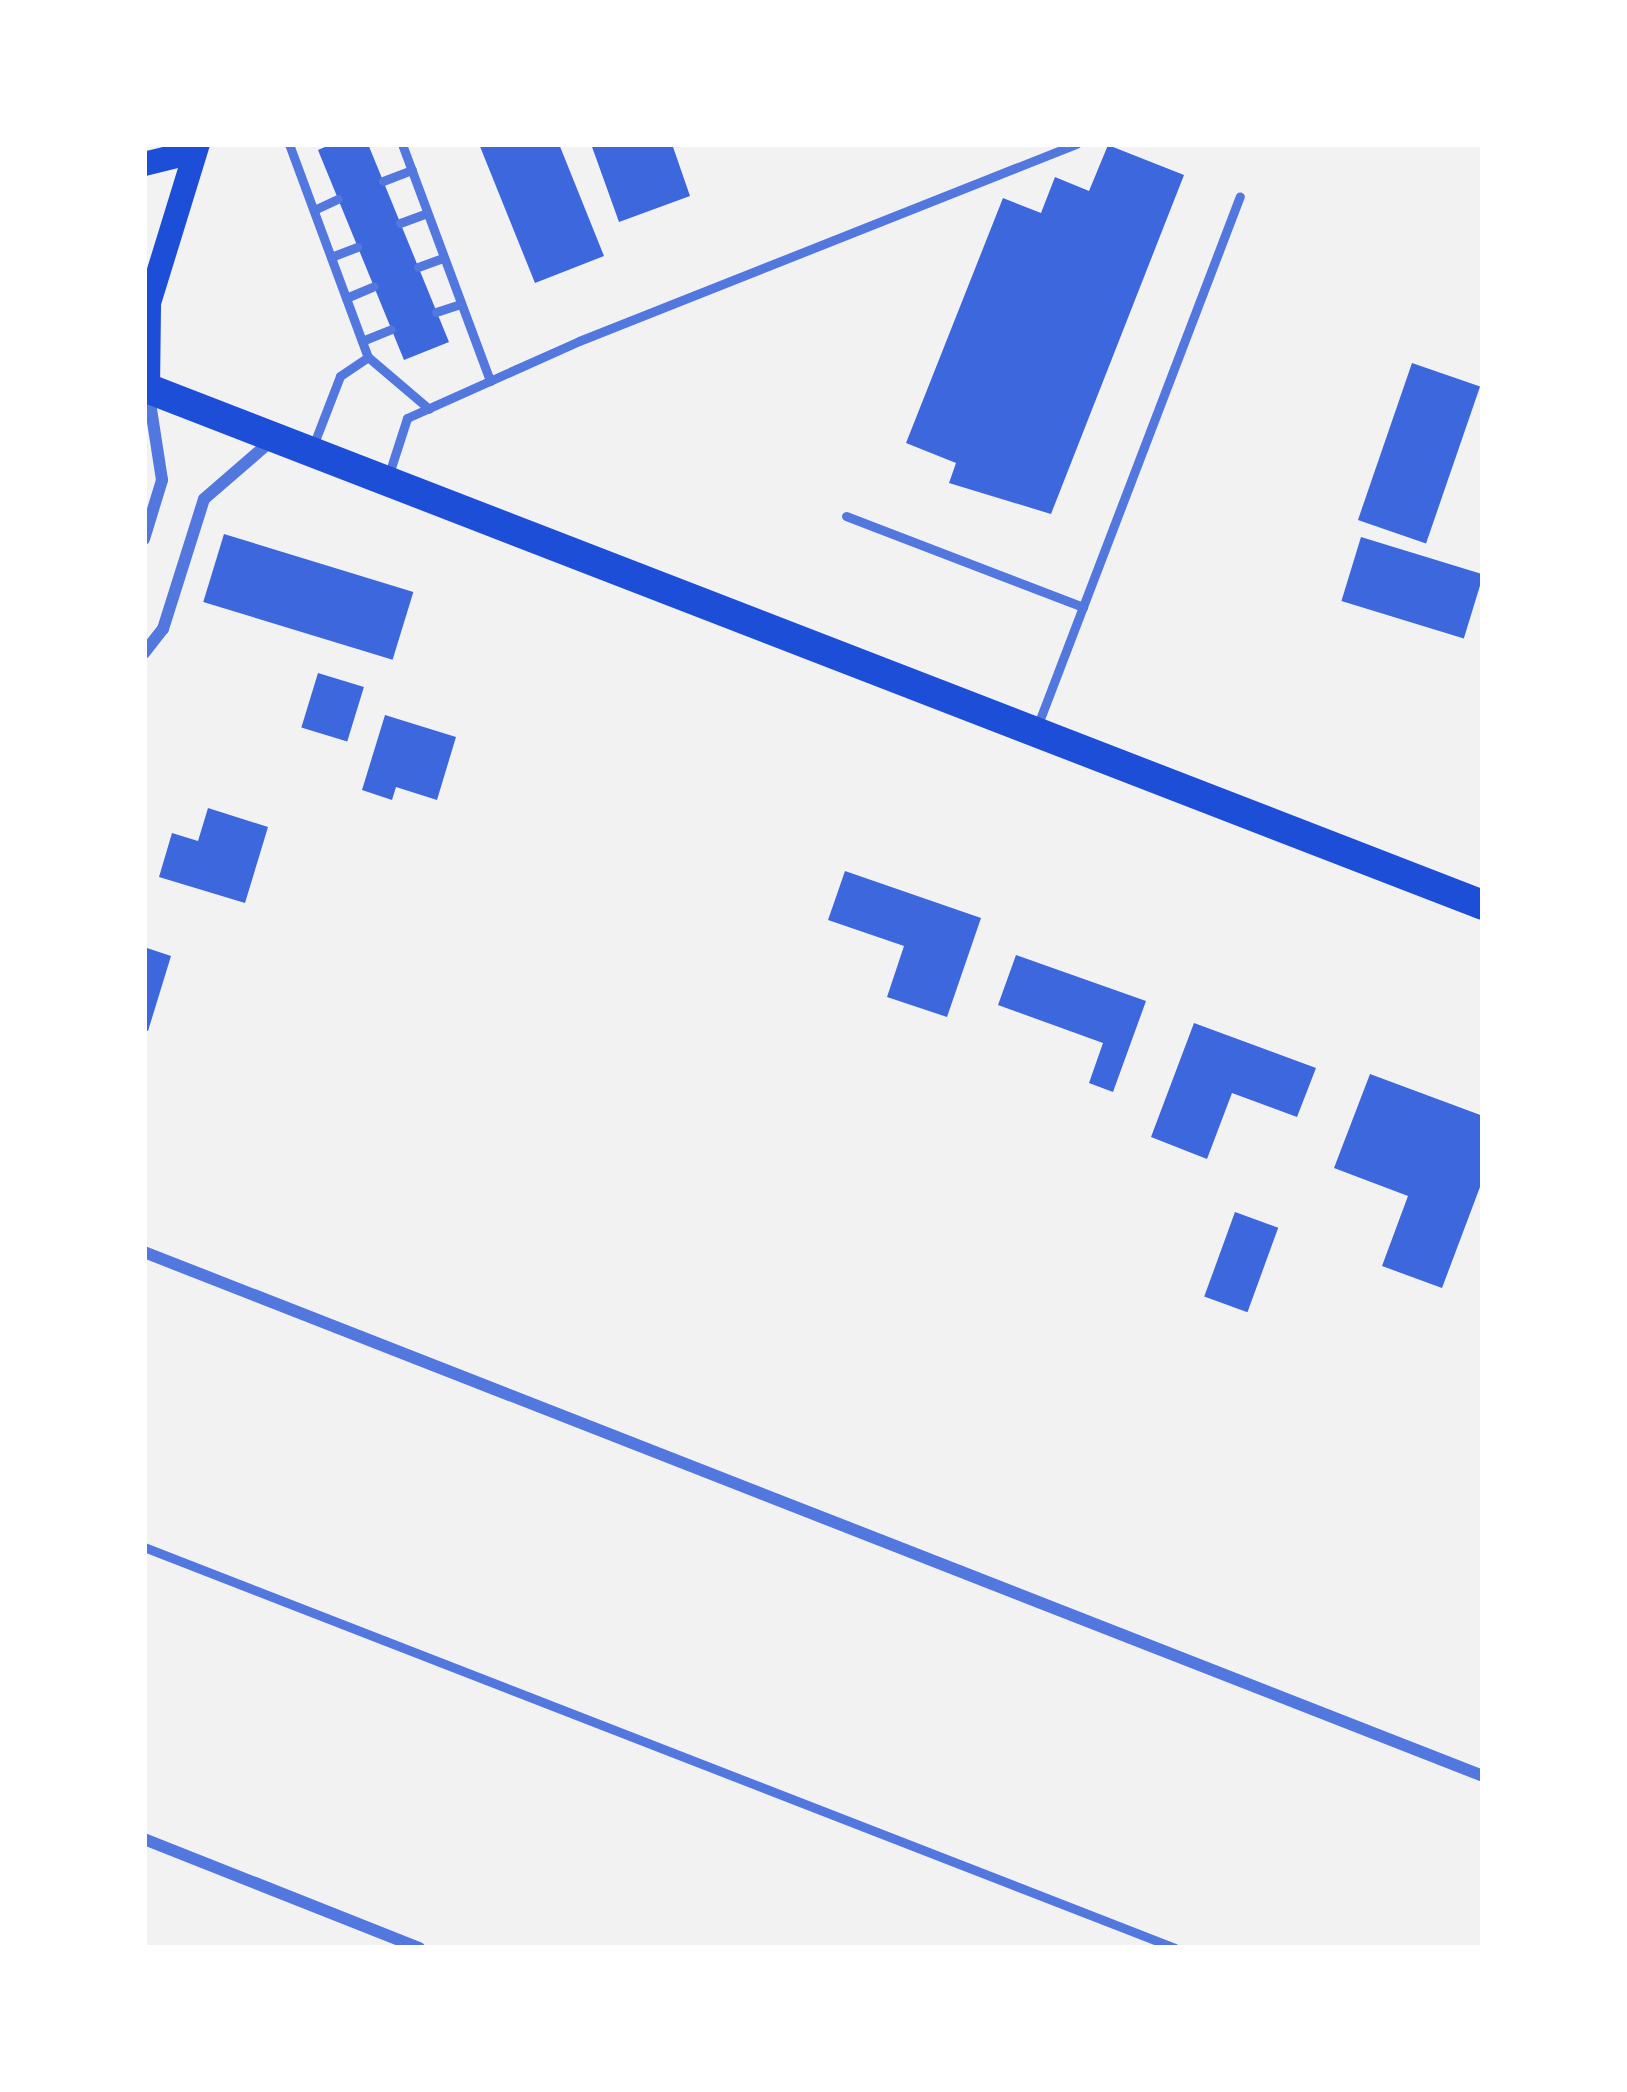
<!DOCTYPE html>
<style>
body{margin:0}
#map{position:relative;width:1627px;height:2092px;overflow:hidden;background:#f2f2f2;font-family:"Noto Sans",sans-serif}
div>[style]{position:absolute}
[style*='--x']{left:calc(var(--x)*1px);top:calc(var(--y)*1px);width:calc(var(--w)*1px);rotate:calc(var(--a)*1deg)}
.building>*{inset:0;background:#3d67dc;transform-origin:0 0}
.service>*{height:9px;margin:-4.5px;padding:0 4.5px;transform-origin:4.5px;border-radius:4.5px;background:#5277de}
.minor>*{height:12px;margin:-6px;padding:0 6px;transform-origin:6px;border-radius:6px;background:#5277de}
.secondary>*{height:24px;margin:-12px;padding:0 12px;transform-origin:12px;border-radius:12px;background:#1d4ed8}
.primary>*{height:30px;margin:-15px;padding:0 15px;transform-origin:15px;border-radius:15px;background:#1d4ed8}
span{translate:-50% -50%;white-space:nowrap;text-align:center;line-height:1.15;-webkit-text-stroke:9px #fff;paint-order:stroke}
.frame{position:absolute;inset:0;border:147px solid #fff;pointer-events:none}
</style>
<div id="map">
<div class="building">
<div style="clip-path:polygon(332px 144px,368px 144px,449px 342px,404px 360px,318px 150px)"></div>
<div style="clip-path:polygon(479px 144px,559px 144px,604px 256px,535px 283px)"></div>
<div style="clip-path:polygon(591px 144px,672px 144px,690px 196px,619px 222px)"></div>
<div style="clip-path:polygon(1108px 145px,1184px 175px,1051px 514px,949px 483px,956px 463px,906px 443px,1003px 198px,1041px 213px,1055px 177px,1089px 191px)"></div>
<div style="left:1412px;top:363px;width:72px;height:166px;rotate:19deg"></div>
<div style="left:224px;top:534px;width:198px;height:71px;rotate:17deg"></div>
<div style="left:1361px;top:537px;width:128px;height:67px;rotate:17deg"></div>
<div style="left:318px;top:673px;width:48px;height:57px;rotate:17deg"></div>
<div style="clip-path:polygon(385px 715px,456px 737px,437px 800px,396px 787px,392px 800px,362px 790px)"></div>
<div style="clip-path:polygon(208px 808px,268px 827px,245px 903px,159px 877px,172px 833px,198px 841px)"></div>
<div style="clip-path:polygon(845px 871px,981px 918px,947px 1017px,887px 997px,904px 946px,828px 920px)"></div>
<div style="clip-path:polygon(144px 947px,171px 956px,148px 1031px,144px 1030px)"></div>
<div style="clip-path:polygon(1016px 955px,1146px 1001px,1113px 1092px,1089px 1083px,1103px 1043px,998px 1005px)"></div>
<div style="clip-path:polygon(1194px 1023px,1316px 1068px,1297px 1117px,1232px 1093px,1207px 1159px,1151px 1137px)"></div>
<div style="clip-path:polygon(1370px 1074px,1483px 1116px,1483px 1179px,1442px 1288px,1382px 1266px,1408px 1196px,1334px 1168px)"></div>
<div style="left:1235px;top:1212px;width:46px;height:90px;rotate:20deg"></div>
</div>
<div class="service">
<div style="--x:289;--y:144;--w:227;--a:69.7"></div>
<div style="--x:368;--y:357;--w:80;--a:40.4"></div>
<div style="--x:402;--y:144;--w:253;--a:69.6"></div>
<div style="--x:383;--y:181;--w:31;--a:-21"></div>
<div style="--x:314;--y:210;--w:26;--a:-25"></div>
<div style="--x:400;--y:223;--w:29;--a:-20"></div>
<div style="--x:331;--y:257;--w:28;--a:-21"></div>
<div style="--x:418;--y:267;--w:27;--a:-20"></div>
<div style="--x:346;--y:298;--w:30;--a:-23"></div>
<div style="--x:436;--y:312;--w:25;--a:-18"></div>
<div style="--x:362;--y:341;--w:31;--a:-22"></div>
<div style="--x:313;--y:446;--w:75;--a:-68.9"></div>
<div style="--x:340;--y:376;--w:34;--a:-34"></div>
<div style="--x:388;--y:477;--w:62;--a:-72.1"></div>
<div style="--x:407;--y:418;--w:188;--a:-24.1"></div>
<div style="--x:579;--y:341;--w:535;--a:-21.62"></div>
<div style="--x:846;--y:516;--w:254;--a:21"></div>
<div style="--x:1037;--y:727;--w:568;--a:-69.08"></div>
<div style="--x:144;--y:1547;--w:1106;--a:21.25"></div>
</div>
<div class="minor">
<div style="--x:144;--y:539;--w:62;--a:-73"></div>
<div style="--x:162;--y:480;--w:91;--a:-98.8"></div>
<div style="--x:144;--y:653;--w:31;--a:-52"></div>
<div style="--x:163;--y:629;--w:136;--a:-72.5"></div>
<div style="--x:204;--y:499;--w:90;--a:-40.9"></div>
<div style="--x:144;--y:1252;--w:1438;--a:21.37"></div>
<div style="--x:144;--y:1839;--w:296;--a:21.6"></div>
</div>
<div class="secondary">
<div style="--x:144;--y:164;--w:50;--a:-13.8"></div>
<div style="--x:148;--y:389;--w:86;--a:-89.3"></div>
<div style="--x:149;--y:303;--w:166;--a:-72.9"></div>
</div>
<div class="primary">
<div style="--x:144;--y:387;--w:1436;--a:21.15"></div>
</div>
<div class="frame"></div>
</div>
